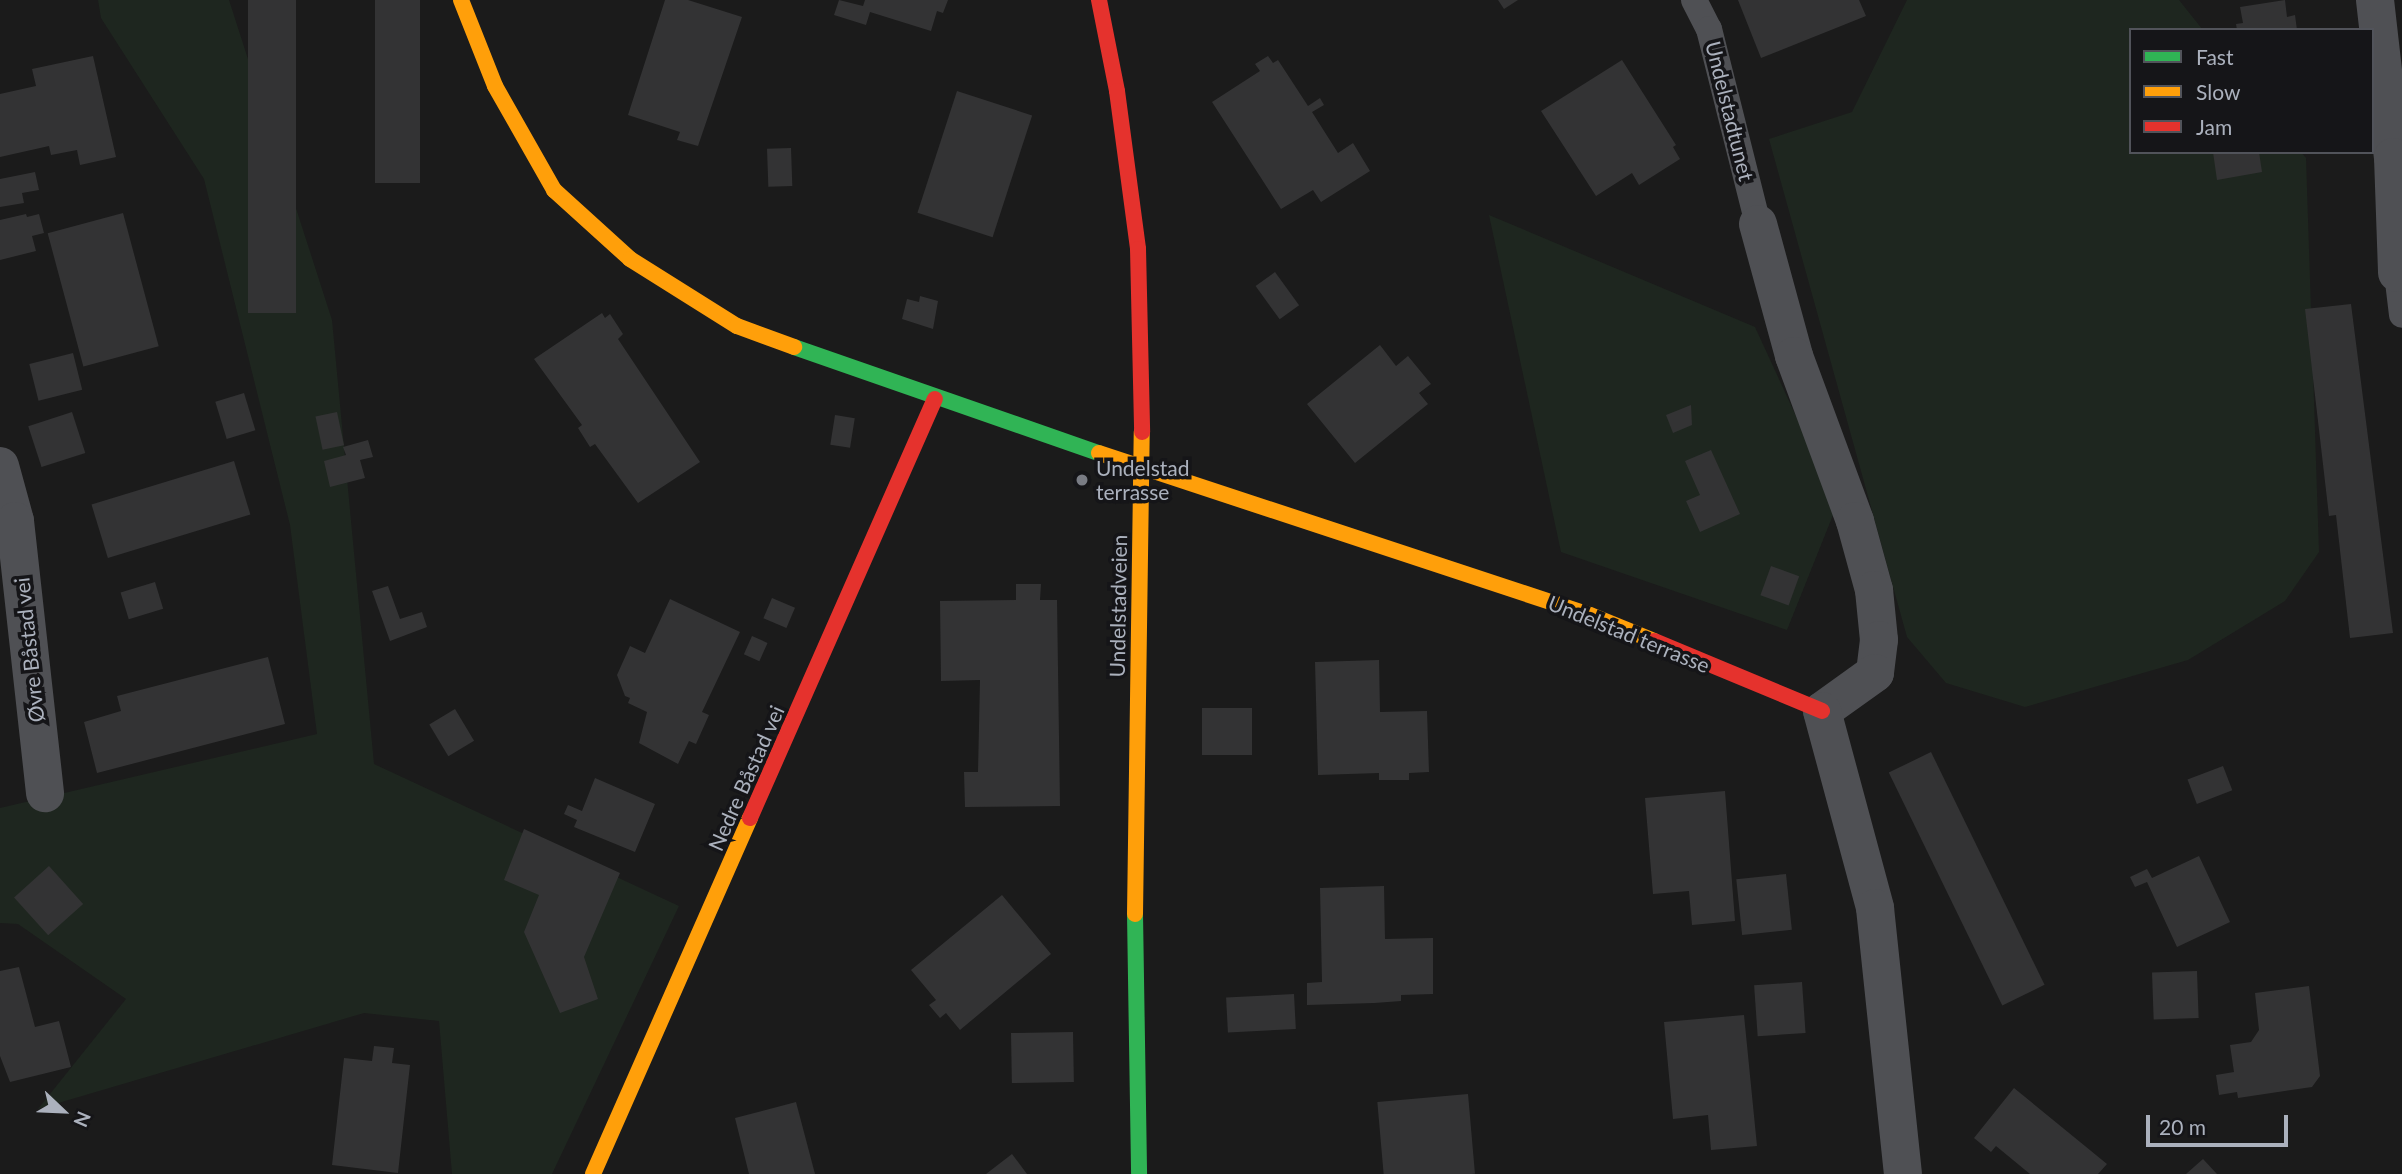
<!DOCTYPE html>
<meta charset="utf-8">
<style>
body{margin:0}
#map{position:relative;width:2402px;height:1174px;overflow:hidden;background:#1b1b1b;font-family:Lato,sans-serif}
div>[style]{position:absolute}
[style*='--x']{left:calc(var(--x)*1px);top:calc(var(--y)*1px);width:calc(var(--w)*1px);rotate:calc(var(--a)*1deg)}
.green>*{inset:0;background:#1e261f}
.building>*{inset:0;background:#333334;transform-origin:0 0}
.lane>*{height:26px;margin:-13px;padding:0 13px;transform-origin:13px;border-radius:13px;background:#4f5054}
.street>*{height:38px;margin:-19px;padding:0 19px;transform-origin:19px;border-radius:19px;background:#4f5054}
.fast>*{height:16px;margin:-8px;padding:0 8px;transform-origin:8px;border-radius:8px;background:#30b455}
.slow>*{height:16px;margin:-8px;padding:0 8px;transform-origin:8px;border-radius:8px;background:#ff9f0a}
.jam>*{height:16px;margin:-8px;padding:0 8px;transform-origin:8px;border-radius:8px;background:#e5322d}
.dots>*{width:19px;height:19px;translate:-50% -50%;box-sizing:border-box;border:4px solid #151518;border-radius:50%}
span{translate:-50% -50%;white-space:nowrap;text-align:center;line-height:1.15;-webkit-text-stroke:7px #151518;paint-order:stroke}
.street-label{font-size:21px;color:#abb1bd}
.poi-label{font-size:21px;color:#abb1bd}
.left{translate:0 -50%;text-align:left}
.legend{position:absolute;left:2129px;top:28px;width:245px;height:126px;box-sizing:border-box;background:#151518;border:2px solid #51535a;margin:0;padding:9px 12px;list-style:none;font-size:21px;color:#abb1bd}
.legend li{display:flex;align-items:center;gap:14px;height:35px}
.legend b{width:35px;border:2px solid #51535a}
.north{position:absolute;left:28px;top:1076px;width:70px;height:70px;-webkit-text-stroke:5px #151518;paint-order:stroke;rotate:113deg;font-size:19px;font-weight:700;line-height:28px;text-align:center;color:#abb1bd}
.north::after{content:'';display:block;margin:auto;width:24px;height:32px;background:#abb1bd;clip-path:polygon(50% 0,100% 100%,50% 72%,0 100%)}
.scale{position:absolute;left:2146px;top:1115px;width:142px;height:32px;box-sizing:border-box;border:4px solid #abb1bd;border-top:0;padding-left:9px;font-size:21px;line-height:24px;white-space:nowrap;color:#abb1bd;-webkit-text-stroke:5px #151518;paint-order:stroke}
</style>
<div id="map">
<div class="green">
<div style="clip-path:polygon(98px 0,229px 0,332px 320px,374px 764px,679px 906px,552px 1174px,452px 1174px,439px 1021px,364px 1013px,38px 1109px,126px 999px,18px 924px,0 923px,0 808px,317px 734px,290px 525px,204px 179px,101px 18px)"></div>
<div style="clip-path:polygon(1907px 0,2179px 0,2203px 30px,2131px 30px,2131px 152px,2301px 152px,2306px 158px,2319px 552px,2285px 601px,2188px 660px,2025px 707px,1946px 683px,1907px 637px,1769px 139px,1852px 112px)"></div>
<div style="clip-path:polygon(1489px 215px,1755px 327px,1837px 505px,1787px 630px,1561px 552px)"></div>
</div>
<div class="building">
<div style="left:248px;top:0;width:48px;height:313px"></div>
<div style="left:375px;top:0;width:45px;height:183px"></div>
<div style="clip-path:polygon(665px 0,688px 0,742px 17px,698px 146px,677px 140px,680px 132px,628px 115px)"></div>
<div style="clip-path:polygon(839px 0,863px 6px,865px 0,948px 0,943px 13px,937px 11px,931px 31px,870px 12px,866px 25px,834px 15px)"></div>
<div style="clip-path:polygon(1498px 0,1518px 0,1504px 9px)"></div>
<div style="clip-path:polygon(1738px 0,1859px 0,1866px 16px,1761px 58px)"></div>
<div style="clip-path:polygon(2285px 0,2287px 17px,2295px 15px,2297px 30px,2237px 30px,2236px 24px,2243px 23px,2240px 7px)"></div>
<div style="clip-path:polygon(93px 56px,116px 157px,80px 165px,77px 150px,51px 155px,49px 146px,0 157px,0 94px,36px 86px,32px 69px)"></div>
<div style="clip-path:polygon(1268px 56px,1273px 63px,1278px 60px,1308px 106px,1320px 98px,1324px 105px,1312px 112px,1338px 153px,1353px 143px,1370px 171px,1321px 202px,1313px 190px,1281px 209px,1212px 102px,1260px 71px,1255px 64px)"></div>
<div style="clip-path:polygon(1622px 60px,1676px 145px,1673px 147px,1680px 159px,1639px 185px,1632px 173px,1596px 196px,1541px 111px)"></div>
<div style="left:957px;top:91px;width:79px;height:128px;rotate:18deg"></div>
<div style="left:791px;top:148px;width:38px;height:24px;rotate:88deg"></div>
<div style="clip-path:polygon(2213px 152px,2259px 152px,2262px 172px,2217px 180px)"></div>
<div style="clip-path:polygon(35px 172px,39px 190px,22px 193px,24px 203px,0 207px,0 179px)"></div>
<div style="left:123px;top:213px;width:138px;height:78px;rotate:75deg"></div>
<div style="clip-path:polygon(26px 214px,27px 217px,39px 214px,44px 233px,32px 236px,36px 251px,0 260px,0 220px)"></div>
<div style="left:1275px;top:272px;width:41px;height:24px;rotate:54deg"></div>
<div style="clip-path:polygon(920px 296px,938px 301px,933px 329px,902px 319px,907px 299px,919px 302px)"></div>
<div style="clip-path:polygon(2351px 304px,2393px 633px,2350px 638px,2336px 515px,2329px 516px,2305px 309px)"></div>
<div style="clip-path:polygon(602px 313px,605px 318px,610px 314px,623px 334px,618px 339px,700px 462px,638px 503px,595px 444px,590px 447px,578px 428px,582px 425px,534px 359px)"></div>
<div style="clip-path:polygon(1380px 345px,1396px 366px,1408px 356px,1431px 384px,1419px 393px,1428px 404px,1355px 463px,1307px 404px)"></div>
<div style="left:73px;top:353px;width:38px;height:45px;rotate:76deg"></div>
<div style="left:244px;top:393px;width:39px;height:30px;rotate:73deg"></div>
<div style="clip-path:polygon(1691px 405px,1692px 425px,1673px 433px,1666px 415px)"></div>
<div style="left:72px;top:412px;width:43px;height:46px;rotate:72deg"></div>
<div style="left:337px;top:412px;width:34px;height:22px;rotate:78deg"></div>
<div style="left:835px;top:415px;width:20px;height:30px;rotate:9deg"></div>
<div style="clip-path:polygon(368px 440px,373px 457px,360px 460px,365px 478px,330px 487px,324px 461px,346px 455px,343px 447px)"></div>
<div style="clip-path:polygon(1711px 450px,1740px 514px,1700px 532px,1686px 501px,1700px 495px,1685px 461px)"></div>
<div style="left:234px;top:461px;width:56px;height:149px;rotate:73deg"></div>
<div style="left:1771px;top:566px;width:30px;height:31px;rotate:20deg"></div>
<div style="left:155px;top:582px;width:28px;height:36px;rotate:73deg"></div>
<div style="clip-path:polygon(1016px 584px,1041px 584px,1040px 600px,1057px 600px,1060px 806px,965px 807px,964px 772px,978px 772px,980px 680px,941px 681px,940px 601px,1016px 600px)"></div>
<div style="clip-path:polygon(388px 586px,400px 619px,422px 612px,427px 627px,390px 641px,372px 591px)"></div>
<div style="left:772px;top:598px;width:25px;height:22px;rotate:23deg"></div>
<div style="clip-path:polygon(670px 599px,740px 632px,702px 712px,709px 715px,696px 744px,689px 741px,678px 764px,639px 743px,647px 712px,628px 703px,630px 698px,625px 696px,617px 675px,630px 646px,645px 653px)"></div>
<div style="left:752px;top:636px;width:17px;height:20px;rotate:24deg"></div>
<div style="clip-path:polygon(268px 657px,285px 724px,97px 773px,84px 722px,121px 711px,117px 696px)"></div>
<div style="clip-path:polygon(1379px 660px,1380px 712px,1427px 711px,1429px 772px,1409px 773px,1409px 780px,1379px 780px,1379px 773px,1318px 775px,1315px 662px)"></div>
<div style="left:1202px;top:708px;width:50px;height:47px"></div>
<div style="left:455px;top:709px;width:37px;height:30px;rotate:59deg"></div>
<div style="left:1931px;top:752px;width:259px;height:47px;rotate:64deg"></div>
<div style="left:2223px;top:766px;width:26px;height:38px;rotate:69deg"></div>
<div style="clip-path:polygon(595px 778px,655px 804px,635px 852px,574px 827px,577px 820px,564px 814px,568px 805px,582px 811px)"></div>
<div style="clip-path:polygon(1725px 791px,1735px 921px,1692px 925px,1689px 891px,1653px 894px,1645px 798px)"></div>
<div style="clip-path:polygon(524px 829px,620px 873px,584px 957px,598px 999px,560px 1013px,524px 932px,539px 895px,504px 880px)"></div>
<div style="clip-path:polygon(2199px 856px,2230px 922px,2177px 947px,2147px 882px,2135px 887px,2130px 877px,2147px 869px,2152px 878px)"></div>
<div style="left:49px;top:866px;width:51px;height:47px;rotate:48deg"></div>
<div style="left:1786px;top:874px;width:56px;height:50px;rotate:84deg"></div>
<div style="clip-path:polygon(1384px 886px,1385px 939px,1433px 938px,1433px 994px,1401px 995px,1401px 1001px,1374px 1003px,1307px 1005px,1307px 983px,1322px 982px,1320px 888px)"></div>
<div style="clip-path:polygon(1002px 895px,1051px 954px,960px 1030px,946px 1013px,940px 1018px,929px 1005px,936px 1000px,911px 970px)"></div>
<div style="clip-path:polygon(19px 967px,35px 1027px,59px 1021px,71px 1067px,10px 1082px,0 1056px,0 971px)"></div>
<div style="left:2197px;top:971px;width:47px;height:45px;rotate:88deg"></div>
<div style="left:1802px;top:982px;width:51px;height:48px;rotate:86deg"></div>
<div style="clip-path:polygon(2309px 986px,2320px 1076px,2312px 1087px,2238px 1098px,2237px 1092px,2219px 1095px,2216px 1075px,2234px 1072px,2230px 1045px,2251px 1042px,2259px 1030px,2255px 993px)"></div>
<div style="left:1294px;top:994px;width:35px;height:68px;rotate:87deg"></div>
<div style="clip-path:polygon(1744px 1015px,1757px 1146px,1711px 1150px,1708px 1115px,1673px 1119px,1664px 1022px)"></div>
<div style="left:1073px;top:1032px;width:50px;height:62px;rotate:89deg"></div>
<div style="clip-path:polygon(374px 1046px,394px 1048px,392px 1063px,410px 1065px,398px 1173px,332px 1165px,344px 1058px,372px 1061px)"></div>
<div style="clip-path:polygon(2014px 1088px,2107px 1164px,2098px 1174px,2030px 1174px,1996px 1146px,1991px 1152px,1974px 1138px)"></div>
<div style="left:1468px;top:1094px;width:80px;height:91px;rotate:85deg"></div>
<div style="clip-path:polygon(796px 1102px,815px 1174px,749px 1174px,735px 1118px)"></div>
<div style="clip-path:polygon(1012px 1154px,1027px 1174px,986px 1174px)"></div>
<div style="clip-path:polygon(2203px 1159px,2217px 1174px,2186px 1174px)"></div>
</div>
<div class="lane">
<div style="--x:1694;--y:0;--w:33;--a:63"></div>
<div style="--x:1709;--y:29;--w:201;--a:75.9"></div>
<div style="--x:2397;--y:273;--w:42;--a:83.2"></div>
</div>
<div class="street">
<div style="--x:2375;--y:0;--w:158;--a:83.5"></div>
<div style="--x:2393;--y:157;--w:116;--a:88"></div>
<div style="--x:1758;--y:224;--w:137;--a:74.7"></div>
<div style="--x:1794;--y:356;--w:176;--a:69.7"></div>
<div style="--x:1855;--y:521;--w:72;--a:74.6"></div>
<div style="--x:1874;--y:590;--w:50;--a:84.3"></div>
<div style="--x:1879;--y:640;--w:33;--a:97"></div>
<div style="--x:1875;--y:673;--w:65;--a:144.4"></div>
<div style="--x:1822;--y:711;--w:204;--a:74.9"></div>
<div style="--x:1875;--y:908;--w:267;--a:84"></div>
<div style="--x:0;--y:466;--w:57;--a:74.7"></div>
<div style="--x:15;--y:521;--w:274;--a:83.7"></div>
</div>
<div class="fast">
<div style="--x:794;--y:347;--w:323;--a:19.2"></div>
<div style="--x:1135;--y:914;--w:260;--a:89.1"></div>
</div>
<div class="slow">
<div style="--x:461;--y:0;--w:92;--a:68.4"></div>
<div style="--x:495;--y:86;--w:120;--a:60.4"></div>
<div style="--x:554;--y:190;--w:103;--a:42.2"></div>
<div style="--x:630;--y:259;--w:126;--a:32.1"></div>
<div style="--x:737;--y:326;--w:61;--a:20.2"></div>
<div style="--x:1099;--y:453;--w:517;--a:18.26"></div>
<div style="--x:1590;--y:615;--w:69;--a:22.1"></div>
<div style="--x:1135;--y:914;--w:482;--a:-89.2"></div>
<div style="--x:593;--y:1174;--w:389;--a:-66.2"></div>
</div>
<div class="jam">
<div style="--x:1099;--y:0;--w:93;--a:78.8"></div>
<div style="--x:1117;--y:91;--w:159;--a:82.4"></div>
<div style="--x:1138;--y:249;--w:183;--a:88.7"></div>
<div style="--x:1654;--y:641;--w:182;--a:22.6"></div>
<div style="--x:750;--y:818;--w:458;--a:-66.2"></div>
</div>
<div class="dots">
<div style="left:1082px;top:480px;background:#797c84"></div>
</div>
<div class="street-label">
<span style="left:1730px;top:111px;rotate:76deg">Undelstadtunet</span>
<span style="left:1118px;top:606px;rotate:-89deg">Undelstadveien</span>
<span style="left:1629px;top:634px;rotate:22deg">Undelstad terrasse</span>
<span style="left:29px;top:650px;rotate:-96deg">Øvre Båstad vei</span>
<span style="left:746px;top:778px;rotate:-66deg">Nedre Båstad vei</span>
</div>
<div class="poi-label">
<span class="left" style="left:1096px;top:480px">Undelstad<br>terrasse</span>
</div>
<ul class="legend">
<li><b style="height:9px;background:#30b455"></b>Fast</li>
<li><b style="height:9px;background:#ff9f0a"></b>Slow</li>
<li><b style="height:9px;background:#e5322d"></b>Jam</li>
</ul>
<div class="north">N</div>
<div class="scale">20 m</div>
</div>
